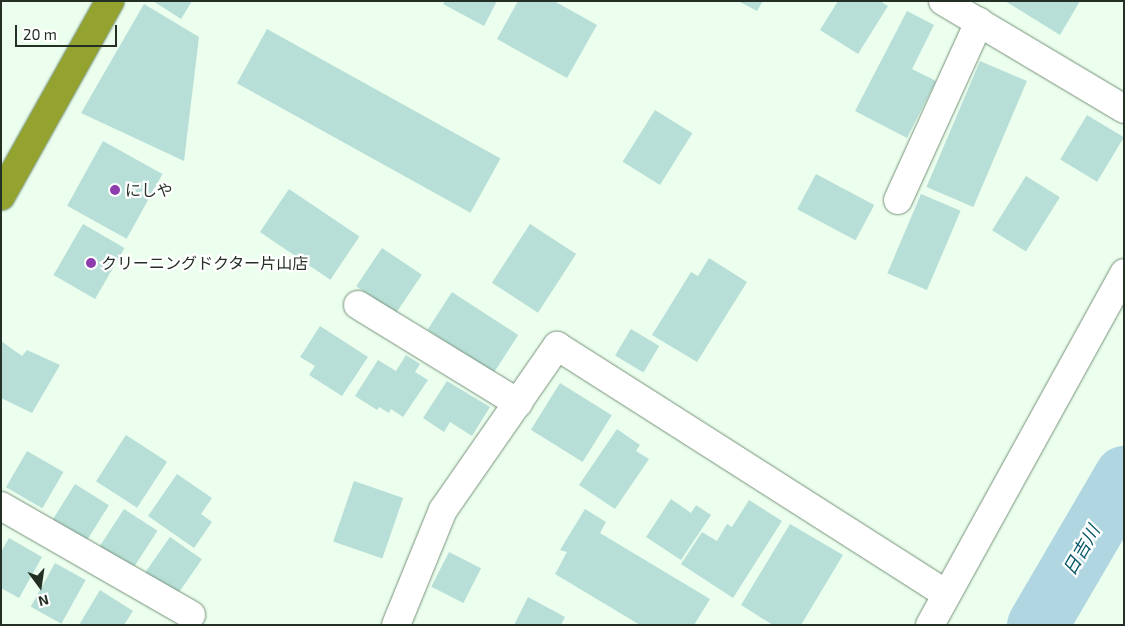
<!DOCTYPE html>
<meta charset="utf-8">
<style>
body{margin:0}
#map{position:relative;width:1125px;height:626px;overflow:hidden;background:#ecfeee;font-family:"Exo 2","Noto Sans JP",sans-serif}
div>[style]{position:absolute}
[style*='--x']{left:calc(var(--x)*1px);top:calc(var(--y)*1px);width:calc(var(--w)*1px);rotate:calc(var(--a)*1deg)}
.water>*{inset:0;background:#b0d7e1}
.river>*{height:61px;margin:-30.5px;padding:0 30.5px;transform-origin:30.5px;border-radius:30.5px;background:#b0d7e1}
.building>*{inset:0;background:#b7dfd7;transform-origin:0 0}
.roads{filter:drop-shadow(0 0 1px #759179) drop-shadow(0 0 1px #759179)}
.minor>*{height:28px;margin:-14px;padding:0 14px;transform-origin:14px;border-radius:14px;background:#fff}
.highway>*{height:28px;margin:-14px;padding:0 14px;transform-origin:14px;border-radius:14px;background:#94a230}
.dots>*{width:14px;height:14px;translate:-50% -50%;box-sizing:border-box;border:2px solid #fff;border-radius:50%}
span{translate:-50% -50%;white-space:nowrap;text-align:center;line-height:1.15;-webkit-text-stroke:4.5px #fff;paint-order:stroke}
.poi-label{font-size:16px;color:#243026}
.left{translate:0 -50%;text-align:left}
.water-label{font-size:18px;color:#055767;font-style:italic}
.frame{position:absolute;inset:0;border:2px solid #243026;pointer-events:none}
.north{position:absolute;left:15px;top:561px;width:50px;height:50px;-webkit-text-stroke:4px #fff;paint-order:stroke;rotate:166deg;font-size:14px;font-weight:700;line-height:20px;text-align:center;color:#243026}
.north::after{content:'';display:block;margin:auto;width:18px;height:22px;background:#243026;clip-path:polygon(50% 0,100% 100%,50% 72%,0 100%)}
.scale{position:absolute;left:15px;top:25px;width:102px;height:22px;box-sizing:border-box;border:2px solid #243026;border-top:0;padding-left:6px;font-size:15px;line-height:18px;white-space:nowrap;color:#243026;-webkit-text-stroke:4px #fff;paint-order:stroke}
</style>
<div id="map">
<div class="water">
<div style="clip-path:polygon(1124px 451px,1124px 476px,1042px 625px,1022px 625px)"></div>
</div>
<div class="river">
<div style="--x:1037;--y:625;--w:173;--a:-59.7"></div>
</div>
<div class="building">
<div style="clip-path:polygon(153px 1px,192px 1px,181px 19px)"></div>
<div style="clip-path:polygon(445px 1px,497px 1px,484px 26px,443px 4px)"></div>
<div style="clip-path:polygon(518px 1px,554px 1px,597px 25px,567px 78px,497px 39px)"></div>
<div style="clip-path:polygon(738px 1px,763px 1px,757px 11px)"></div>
<div style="clip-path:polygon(838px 1px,880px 1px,888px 6px,858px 54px,820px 30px)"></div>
<div style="clip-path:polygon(1005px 1px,1080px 1px,1060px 35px)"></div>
<div style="clip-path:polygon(144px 4px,199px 37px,184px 161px,81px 113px)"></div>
<div style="clip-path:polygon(907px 11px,934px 25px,912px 69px,936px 81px,907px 138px,855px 111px)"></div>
<div style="left:267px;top:29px;width:267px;height:62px;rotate:29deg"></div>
<div style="left:980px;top:61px;width:51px;height:137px;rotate:23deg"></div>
<div style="left:655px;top:110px;width:44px;height:61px;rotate:32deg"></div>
<div style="left:1087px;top:115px;width:43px;height:52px;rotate:31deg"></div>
<div style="left:103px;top:141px;width:68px;height:74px;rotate:29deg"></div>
<div style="left:816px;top:174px;width:66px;height:40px;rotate:28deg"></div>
<div style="left:1026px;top:176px;width:40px;height:64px;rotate:32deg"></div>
<div style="left:289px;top:189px;width:85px;height:52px;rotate:34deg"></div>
<div style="left:921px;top:194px;width:43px;height:86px;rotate:23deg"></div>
<div style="left:83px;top:224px;width:48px;height:59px;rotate:30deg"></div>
<div style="left:530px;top:224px;width:55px;height:70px;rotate:33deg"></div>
<div style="left:382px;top:248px;width:48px;height:46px;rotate:34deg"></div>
<div style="clip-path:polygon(709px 258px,747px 282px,697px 362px,652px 335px,691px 272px,698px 276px)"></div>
<div style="left:452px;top:292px;width:79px;height:45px;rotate:33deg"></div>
<div style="clip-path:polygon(320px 326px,368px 357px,342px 396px,309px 375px,315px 366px,300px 357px)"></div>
<div style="left:631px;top:329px;width:33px;height:31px;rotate:31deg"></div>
<div style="clip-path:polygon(1px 341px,22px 356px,27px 350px,60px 365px,32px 413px,1px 398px)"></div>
<div style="clip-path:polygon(406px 355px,420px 364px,415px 372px,428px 380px,403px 417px,391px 409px,389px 413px,379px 407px,377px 410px,355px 396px,378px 360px,396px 371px)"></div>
<div style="clip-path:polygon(447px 381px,490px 407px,472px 436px,450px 422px,444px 432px,423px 418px)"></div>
<div style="left:560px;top:383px;width:61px;height:55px;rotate:32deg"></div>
<div style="clip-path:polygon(617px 429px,640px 445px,636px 451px,649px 459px,615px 509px,579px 485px)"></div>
<div style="left:126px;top:435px;width:49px;height:55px;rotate:33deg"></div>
<div style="left:27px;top:451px;width:42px;height:42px;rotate:30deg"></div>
<div style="clip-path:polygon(177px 474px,212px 498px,201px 514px,212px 522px,194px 548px,148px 516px)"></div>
<div style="left:354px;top:481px;width:52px;height:64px;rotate:19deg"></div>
<div style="left:75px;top:484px;width:40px;height:42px;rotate:32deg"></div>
<div style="clip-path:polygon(671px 499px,691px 513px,696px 505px,711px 515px,681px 560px,646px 537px)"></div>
<div style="clip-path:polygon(749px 500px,782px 521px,733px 598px,681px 564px,702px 532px,717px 541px,727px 524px,732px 527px)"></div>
<div style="left:124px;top:509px;width:40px;height:46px;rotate:33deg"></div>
<div style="clip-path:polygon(585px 509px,606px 522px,600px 533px,710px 599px,694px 625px,640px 625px,555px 574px,567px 552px,560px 550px)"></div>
<div style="clip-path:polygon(790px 524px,843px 555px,801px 625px,773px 625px,741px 605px)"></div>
<div style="left:170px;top:537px;width:39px;height:44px;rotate:35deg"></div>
<div style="clip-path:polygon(9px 538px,42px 557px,19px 598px,1px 588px,1px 552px)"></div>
<div style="left:449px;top:552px;width:36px;height:39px;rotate:27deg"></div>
<div style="left:55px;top:563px;width:35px;height:50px;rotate:29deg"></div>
<div style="clip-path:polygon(100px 590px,133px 611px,124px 625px,79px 625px)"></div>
<div style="clip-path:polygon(528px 597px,565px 617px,561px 625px,514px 625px)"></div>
</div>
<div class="roads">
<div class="minor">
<div style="--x:943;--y:1;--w:211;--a:30.8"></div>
<div style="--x:898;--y:200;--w:196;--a:-65.5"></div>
<div style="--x:358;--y:305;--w:188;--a:31.5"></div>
<div style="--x:1;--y:506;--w:219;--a:29.8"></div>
<div style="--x:396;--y:625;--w:124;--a:-67.8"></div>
<div style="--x:443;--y:510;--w:200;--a:-55.2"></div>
<div style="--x:557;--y:346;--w:462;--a:32.5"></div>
<div style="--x:930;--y:625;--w:402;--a:-61.1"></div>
</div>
<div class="highway">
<div style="--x:1;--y:196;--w:223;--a:-60.8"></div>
</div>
</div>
<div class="dots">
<div style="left:115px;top:190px;background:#8e3dac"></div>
<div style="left:91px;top:263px;background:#8e3dac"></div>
</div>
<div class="poi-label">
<span class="left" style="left:125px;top:190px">にしや</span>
<span class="left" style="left:101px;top:263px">クリーニングドクター片山店</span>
</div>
<div class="water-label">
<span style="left:1081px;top:550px;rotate:-60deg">日吉川</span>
</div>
<div class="frame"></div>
<div class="north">N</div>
<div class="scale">20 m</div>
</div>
